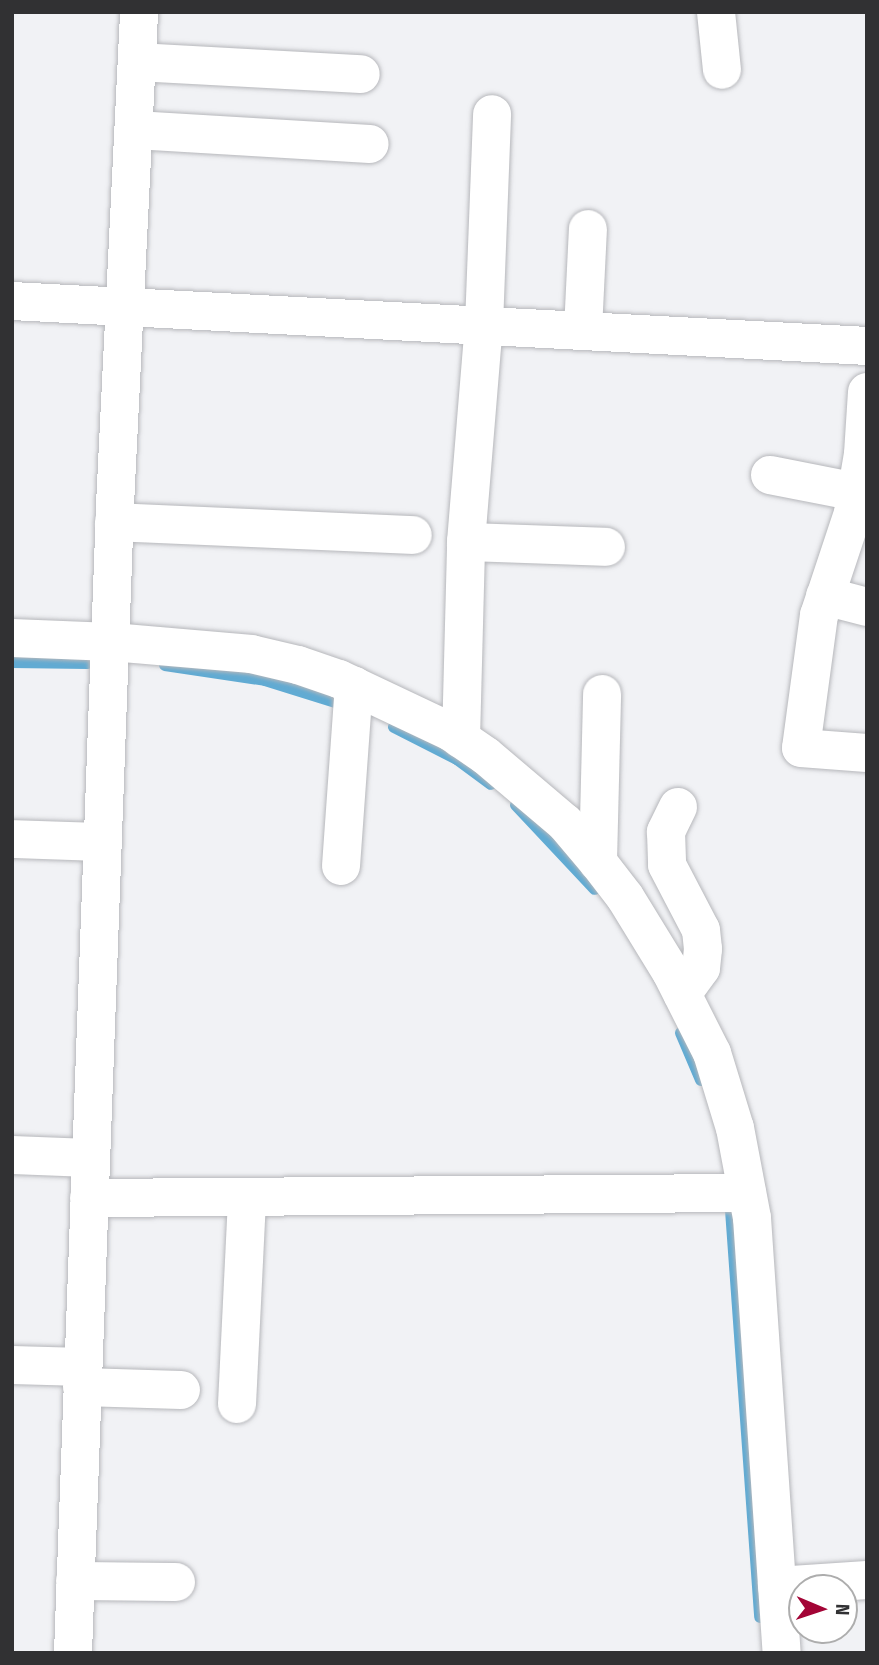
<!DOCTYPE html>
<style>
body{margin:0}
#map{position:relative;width:879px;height:1665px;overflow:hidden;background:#f1f2f5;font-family:"Fira Sans Condensed",sans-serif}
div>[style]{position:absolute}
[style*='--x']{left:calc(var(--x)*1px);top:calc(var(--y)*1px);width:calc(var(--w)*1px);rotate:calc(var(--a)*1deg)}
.stream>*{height:12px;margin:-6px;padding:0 6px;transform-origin:6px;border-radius:6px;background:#61abd3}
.roads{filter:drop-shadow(0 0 2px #b6b7bb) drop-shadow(0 0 2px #b6b7bb)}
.minor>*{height:38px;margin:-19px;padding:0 19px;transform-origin:19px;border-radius:19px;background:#fff}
span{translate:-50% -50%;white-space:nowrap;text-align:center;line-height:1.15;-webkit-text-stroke:7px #fff;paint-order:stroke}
.frame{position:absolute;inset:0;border:14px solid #313133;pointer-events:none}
.north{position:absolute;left:788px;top:1574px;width:70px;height:70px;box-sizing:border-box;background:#fff;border:2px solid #adadad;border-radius:50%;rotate:92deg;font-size:19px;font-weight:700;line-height:28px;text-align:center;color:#313133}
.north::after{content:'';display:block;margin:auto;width:24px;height:32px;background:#a30436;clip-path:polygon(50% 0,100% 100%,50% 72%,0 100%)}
</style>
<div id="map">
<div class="stream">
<div style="--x:12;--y:662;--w:76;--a:0.8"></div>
<div style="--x:165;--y:665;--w:101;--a:8.5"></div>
<div style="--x:265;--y:680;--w:73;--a:17.4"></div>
<div style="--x:394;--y:727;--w:71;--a:26.9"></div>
<div style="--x:457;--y:759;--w:42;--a:36.3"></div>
<div style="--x:516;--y:805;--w:115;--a:46.8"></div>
<div style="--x:681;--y:1033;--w:51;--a:66.9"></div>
<div style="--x:730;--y:1196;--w:422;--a:85.9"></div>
</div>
<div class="roads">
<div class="minor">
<div style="--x:716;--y:12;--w:58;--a:84.1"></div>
<div style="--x:137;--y:62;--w:224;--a:3.1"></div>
<div style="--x:135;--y:130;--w:235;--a:3.4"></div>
<div style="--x:12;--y:301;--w:856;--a:3.01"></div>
<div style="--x:583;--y:330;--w:101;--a:-87.2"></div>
<div style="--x:867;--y:392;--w:62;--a:93.7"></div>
<div style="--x:863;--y:454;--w:60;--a:99.6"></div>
<div style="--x:853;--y:513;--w:108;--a:108.4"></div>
<div style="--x:819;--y:615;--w:134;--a:97.7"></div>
<div style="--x:801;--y:748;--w:66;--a:4.3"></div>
<div style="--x:770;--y:475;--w:89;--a:11.1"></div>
<div style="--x:114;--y:522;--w:299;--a:2.5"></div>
<div style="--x:466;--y:542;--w:218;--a:-85.3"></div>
<div style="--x:484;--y:325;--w:211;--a:-87.8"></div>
<div style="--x:825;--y:596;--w:43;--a:14.7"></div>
<div style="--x:12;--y:638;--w:100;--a:2.3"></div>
<div style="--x:112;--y:642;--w:140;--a:4.9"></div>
<div style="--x:251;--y:654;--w:48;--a:13.2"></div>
<div style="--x:298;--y:665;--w:43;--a:18.9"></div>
<div style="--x:339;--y:679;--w:124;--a:25.3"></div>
<div style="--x:451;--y:732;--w:42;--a:34.4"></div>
<div style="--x:486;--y:756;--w:104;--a:40.3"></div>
<div style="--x:565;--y:823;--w:51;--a:49.8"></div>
<div style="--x:598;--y:862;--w:44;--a:52.4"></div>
<div style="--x:625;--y:897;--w:88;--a:58.5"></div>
<div style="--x:671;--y:972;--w:91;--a:63.2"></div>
<div style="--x:712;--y:1053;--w:78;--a:73"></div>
<div style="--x:735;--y:1128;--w:92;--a:79.3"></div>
<div style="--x:752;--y:1218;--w:436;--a:86.1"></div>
<div style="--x:461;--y:739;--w:197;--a:-88.5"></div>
<div style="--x:466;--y:542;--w:140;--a:2"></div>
<div style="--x:678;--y:807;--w:28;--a:116"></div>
<div style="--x:666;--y:832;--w:33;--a:88"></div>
<div style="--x:667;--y:865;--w:73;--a:62.4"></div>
<div style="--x:701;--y:930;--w:19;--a:84"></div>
<div style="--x:703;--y:949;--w:19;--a:96"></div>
<div style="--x:701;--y:968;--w:32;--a:126"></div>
<div style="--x:12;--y:839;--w:91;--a:1.9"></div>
<div style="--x:598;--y:862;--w:168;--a:-88.6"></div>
<div style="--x:341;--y:866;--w:181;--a:-85.9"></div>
<div style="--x:12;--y:1155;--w:78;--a:2.2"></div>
<div style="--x:89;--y:1198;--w:658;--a:-0.44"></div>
<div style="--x:12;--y:1365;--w:71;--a:1.6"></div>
<div style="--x:82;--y:1387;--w:99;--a:1.7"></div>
<div style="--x:237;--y:1404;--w:207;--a:-87.2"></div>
<div style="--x:75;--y:1581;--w:101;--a:0.6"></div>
<div style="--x:777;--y:1586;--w:90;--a:-3.8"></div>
<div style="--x:73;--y:1653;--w:1149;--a:-87.9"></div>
<div style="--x:115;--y:505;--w:494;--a:-87.2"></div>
</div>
</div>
<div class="frame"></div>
<div class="north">N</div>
</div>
